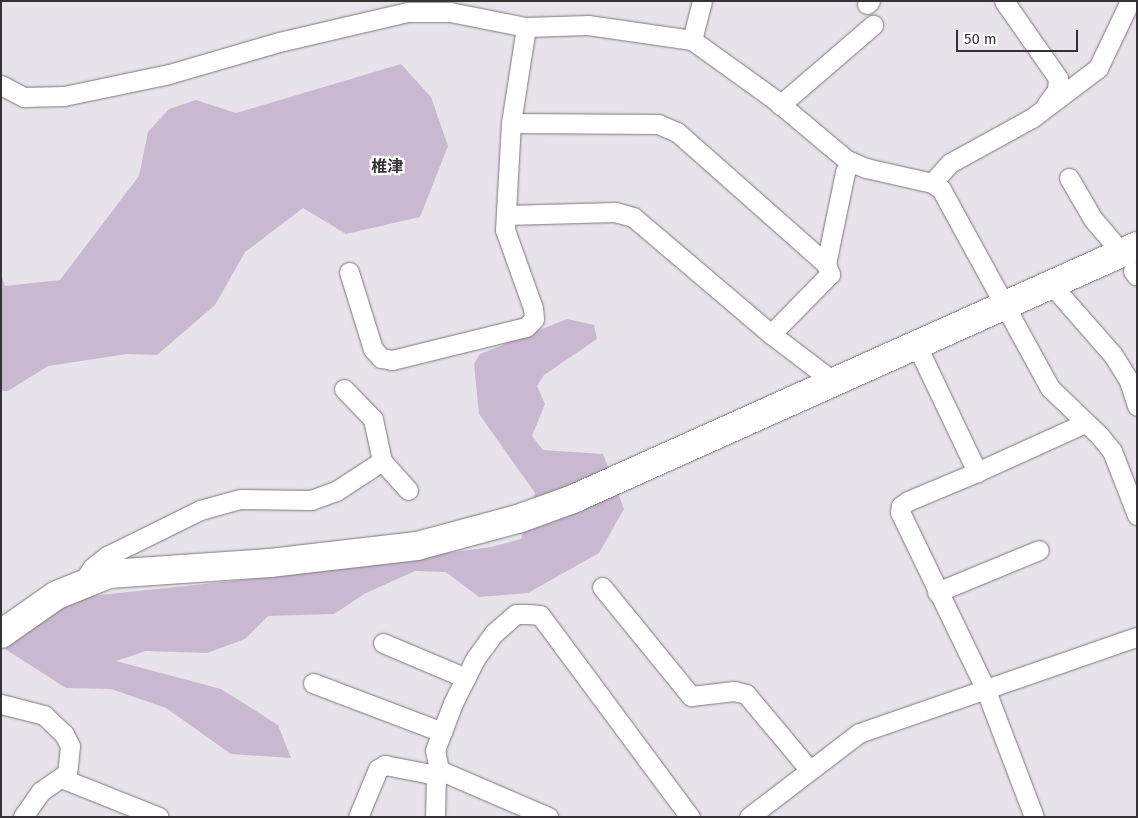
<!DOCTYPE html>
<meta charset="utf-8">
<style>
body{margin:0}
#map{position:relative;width:1138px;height:818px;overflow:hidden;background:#e8e3eb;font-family:"Fira Sans","Noto Sans JP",sans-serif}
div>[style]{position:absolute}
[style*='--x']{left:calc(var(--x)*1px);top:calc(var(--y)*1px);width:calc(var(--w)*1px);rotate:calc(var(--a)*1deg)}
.green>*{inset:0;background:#c9b9d0}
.roads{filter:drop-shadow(0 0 1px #7b767d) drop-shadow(0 0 1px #7b767d)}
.street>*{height:19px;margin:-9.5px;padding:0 9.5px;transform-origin:9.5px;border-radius:9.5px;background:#fff}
.secondary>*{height:28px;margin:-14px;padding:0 14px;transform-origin:14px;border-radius:14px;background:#fff}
span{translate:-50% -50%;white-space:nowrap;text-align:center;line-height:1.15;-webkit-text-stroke:4.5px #fff;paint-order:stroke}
.quarter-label{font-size:16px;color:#363337;font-weight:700}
.frame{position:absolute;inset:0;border:2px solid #363337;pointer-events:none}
.scale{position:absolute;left:956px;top:30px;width:122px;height:22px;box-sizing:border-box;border:2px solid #363337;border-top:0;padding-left:6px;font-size:15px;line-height:18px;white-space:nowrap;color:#363337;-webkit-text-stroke:4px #fff;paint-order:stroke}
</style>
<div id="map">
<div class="green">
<div style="clip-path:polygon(401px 64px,431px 97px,448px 146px,420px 217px,346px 234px,303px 208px,245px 252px,215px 305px,157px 355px,127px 354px,48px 366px,8px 391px,1px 391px,1px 275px,5px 286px,60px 280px,139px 176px,148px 132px,169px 109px,196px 100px,236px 113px)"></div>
<div style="clip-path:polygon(567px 319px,594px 325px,597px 339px,544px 375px,537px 386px,545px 404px,532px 436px,543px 450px,603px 454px,624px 509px,599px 553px,528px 593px,479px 597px,446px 572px,415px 571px,366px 593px,334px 614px,268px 616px,245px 639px,207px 653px,146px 651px,116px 661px,221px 689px,278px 725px,291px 758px,231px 754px,166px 708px,111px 689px,66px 688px,5px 649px,72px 598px,270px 577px,491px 547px,521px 539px,535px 493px,479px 414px,474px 364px,480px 354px)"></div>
</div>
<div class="roads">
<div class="street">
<div style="--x:1004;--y:1;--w:94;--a:55"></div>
<div style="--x:1058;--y:78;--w:12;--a:95"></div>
<div style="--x:1057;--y:90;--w:19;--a:126"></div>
<div style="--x:867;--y:4;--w:4;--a:-45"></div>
<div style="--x:692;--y:40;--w:40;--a:-75.6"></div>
<div style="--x:1;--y:85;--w:26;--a:28"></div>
<div style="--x:24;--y:97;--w:40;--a:-1.4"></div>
<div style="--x:64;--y:96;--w:107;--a:-11.8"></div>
<div style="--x:169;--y:74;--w:115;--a:-16.2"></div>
<div style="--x:279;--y:42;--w:132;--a:-13.1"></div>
<div style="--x:408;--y:12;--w:42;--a:0"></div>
<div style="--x:450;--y:12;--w:77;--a:11.2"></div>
<div style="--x:526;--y:27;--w:62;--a:-1.8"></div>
<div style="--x:588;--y:25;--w:105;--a:8.2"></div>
<div style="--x:692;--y:40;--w:101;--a:35.7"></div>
<div style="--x:774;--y:99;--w:95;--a:39.9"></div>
<div style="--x:847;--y:160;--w:21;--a:23"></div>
<div style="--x:866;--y:168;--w:68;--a:12.8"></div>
<div style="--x:932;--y:183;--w:11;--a:34"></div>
<div style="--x:941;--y:189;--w:227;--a:61.3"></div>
<div style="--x:1050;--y:388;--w:68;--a:43.8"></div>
<div style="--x:1099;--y:435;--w:21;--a:51"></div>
<div style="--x:1112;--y:451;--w:69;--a:68.7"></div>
<div style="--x:780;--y:105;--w:123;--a:-40.7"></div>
<div style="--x:511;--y:123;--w:147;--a:0.4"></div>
<div style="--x:658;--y:124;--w:21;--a:23"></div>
<div style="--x:677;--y:132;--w:199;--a:41.5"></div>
<div style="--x:826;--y:264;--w:11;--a:68"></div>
<div style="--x:830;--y:274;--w:84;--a:134.5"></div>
<div style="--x:1069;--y:178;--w:48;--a:59.7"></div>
<div style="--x:1093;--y:219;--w:43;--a:49.7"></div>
<div style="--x:932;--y:183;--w:27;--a:-48"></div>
<div style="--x:950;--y:163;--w:94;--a:-28.8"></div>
<div style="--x:1032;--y:118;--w:83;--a:-37.1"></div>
<div style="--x:1098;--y:68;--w:74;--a:-64.5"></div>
<div style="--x:506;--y:215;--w:109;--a:-1.6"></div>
<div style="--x:615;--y:212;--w:19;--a:16"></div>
<div style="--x:633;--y:217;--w:181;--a:40.3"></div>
<div style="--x:771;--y:334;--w:79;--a:37.3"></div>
<div style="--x:826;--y:264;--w:94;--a:-78.3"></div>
<div style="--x:845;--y:172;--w:12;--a:-59"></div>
<div style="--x:1133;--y:271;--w:6;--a:51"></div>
<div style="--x:349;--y:272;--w:81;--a:72.7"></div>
<div style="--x:373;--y:349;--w:12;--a:48"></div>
<div style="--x:381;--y:358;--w:11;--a:10"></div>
<div style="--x:392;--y:360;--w:138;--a:-13.8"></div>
<div style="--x:526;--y:327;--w:11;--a:-45"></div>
<div style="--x:534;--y:319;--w:11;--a:-95"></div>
<div style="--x:533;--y:308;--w:83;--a:-109.7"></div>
<div style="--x:505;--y:230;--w:107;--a:-86.8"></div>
<div style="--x:511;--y:123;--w:97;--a:-81.1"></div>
<div style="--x:1050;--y:283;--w:96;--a:48.8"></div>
<div style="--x:1113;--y:355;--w:31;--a:58"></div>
<div style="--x:1129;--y:381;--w:26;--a:72"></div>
<div style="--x:917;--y:346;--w:140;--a:64.5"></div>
<div style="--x:977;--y:472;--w:75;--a:157.2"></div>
<div style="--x:908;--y:501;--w:9;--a:144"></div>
<div style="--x:901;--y:506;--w:6;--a:99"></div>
<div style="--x:900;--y:512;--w:195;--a:64.2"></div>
<div style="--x:985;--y:688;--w:138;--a:69.2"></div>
<div style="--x:344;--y:389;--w:42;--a:46"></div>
<div style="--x:373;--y:419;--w:43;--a:77.9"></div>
<div style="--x:382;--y:461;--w:39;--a:48"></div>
<div style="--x:977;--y:472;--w:119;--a:-24.4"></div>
<div style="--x:82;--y:583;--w:18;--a:-56"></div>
<div style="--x:92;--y:568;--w:19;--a:-39"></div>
<div style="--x:107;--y:556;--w:104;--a:-26.3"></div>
<div style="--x:200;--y:510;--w:41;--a:-15.4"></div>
<div style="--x:240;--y:499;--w:71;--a:0.8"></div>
<div style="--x:311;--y:500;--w:27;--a:-20"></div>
<div style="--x:336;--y:491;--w:55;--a:-33.1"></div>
<div style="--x:602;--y:587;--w:141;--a:50.8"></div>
<div style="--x:691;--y:696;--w:43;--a:-6.6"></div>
<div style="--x:734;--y:691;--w:12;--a:14"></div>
<div style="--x:746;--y:694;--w:98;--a:50"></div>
<div style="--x:937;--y:592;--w:110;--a:-22.4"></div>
<div style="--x:383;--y:643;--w:90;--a:22.9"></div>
<div style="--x:313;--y:683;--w:138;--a:20.8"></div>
<div style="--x:1;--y:704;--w:44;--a:14.3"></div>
<div style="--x:44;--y:715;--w:28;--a:44"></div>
<div style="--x:64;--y:734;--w:13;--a:63"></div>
<div style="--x:70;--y:746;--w:27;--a:96"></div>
<div style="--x:67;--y:773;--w:32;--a:145"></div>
<div style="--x:41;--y:791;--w:32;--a:125"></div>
<div style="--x:439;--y:770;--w:119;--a:23.3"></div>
<div style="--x:61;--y:778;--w:105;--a:21.7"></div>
<div style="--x:358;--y:817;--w:52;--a:-67.4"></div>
<div style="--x:378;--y:769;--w:8;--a:-30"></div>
<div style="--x:385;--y:765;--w:52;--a:11.1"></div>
<div style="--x:435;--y:817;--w:42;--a:-88.6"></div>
<div style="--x:436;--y:775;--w:6;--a:-59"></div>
<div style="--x:439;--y:770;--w:20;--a:-101"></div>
<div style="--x:435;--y:750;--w:50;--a:-69"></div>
<div style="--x:453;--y:703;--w:49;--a:-63.4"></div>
<div style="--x:475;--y:659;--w:32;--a:-54"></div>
<div style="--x:494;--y:633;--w:29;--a:-41"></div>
<div style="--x:516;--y:614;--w:12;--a:0"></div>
<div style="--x:528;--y:614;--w:12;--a:5"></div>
<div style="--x:540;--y:615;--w:252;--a:53.4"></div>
<div style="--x:749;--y:817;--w:138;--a:-37.4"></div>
<div style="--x:859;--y:733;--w:294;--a:-19.1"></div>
</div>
<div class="secondary">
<div style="--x:1;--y:634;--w:68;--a:-34.9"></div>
<div style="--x:57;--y:595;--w:56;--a:-22"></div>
<div style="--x:109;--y:574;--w:161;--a:-3.9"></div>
<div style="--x:270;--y:563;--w:148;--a:-6.6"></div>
<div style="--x:417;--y:546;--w:105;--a:-15"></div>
<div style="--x:518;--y:519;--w:59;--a:-20"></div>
<div style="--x:573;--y:499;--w:618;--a:-24.16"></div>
</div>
</div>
<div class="quarter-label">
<span style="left:387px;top:167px">椎津</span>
</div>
<div class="frame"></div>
<div class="scale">50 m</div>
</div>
